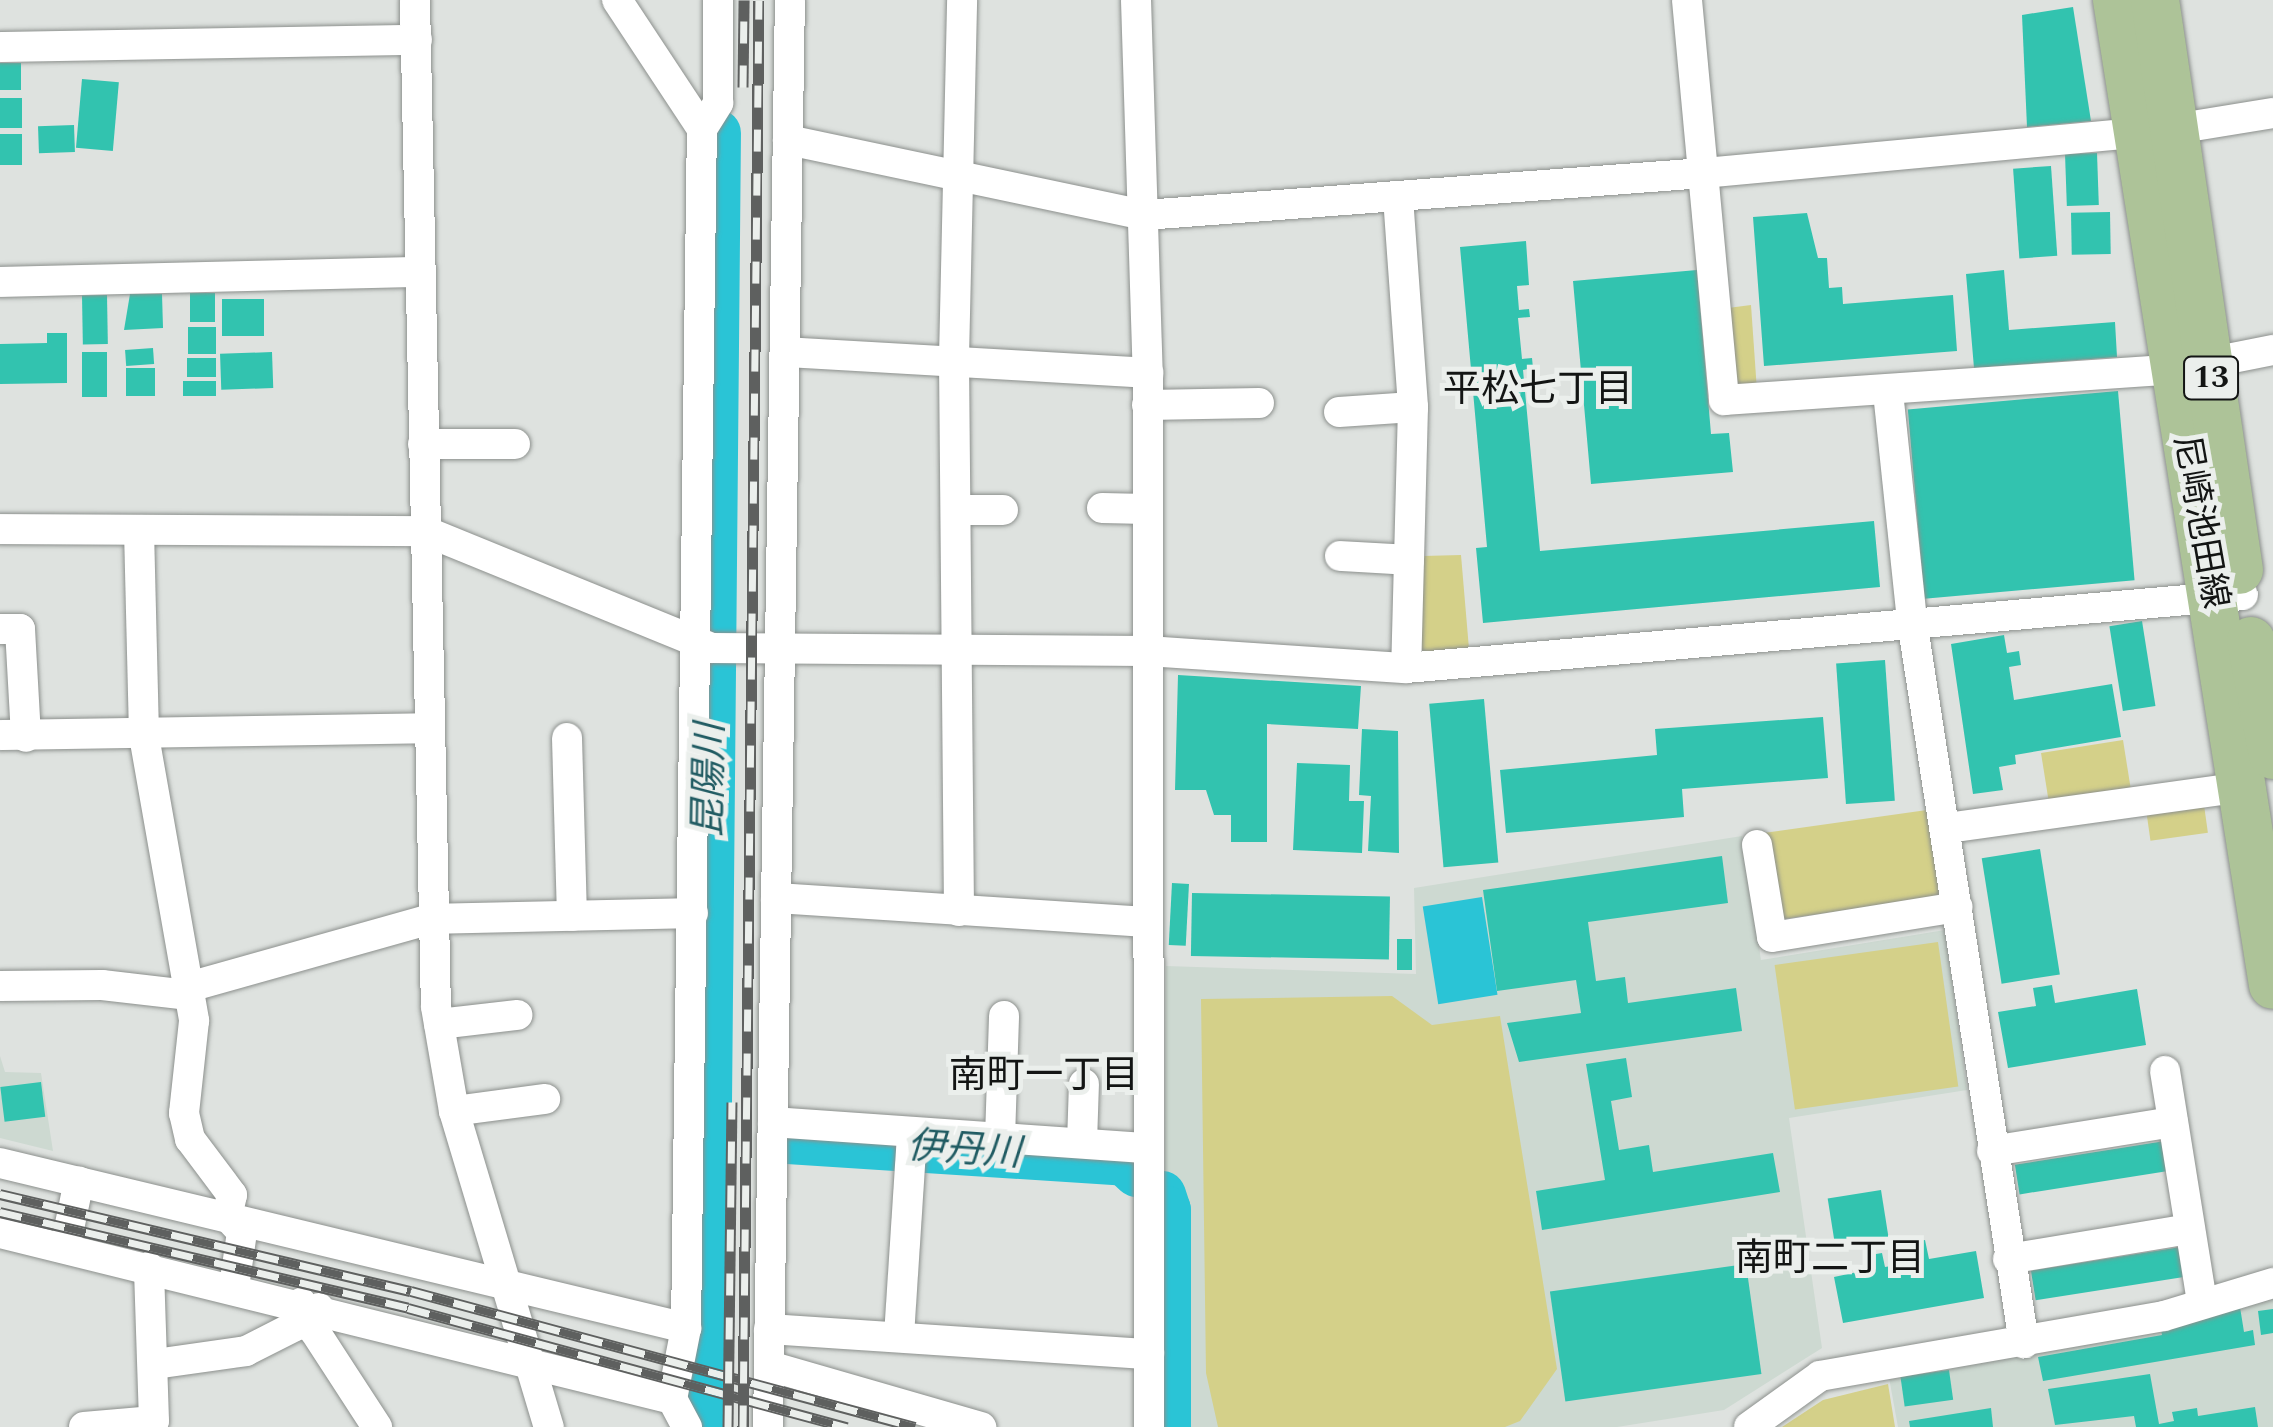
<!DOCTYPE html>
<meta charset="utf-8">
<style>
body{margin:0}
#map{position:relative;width:2273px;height:1427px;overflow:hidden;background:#dee2df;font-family:Spectral,"Noto Sans JP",serif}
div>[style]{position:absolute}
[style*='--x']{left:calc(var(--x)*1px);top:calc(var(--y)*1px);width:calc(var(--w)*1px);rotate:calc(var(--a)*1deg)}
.built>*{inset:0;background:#cdd9d1}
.green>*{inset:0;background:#d4d089;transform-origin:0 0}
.water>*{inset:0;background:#2ac4d6;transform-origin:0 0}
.river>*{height:48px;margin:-24px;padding:0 24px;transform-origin:24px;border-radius:24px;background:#2ac4d6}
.building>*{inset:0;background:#32c3af;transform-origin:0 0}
.roads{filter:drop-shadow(0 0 2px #8c908d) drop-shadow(0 0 2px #8c908d)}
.street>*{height:30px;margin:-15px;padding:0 15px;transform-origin:15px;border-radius:15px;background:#fff}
.primary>*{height:48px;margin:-24px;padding:0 24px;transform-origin:24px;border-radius:24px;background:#adc398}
.rail>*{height:11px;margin-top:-5.5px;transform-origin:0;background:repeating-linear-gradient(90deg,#ebefec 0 22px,#5e605f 0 44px);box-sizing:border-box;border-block:2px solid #5e605f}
span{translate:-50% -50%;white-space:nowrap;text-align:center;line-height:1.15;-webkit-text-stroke:10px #ebefec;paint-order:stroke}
.shield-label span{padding:2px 8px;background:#ebefec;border:2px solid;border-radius:8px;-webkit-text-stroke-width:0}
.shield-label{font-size:32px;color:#131514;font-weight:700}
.street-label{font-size:35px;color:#131514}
.neighbourhood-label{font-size:38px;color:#131514}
.water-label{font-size:38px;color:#205b62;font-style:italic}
</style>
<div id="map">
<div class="built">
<div style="clip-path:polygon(1742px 836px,1761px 960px,1945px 930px,1967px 1090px,1789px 1118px,1822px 1348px,1724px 1410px,1617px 1427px,1175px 1427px,1176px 1210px,1165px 1182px,1166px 966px,1416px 974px,1414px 888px)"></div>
<div style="clip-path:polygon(0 1056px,5px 1072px,41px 1073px,53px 1151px,0 1138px)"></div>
<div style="clip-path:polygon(2273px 1295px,2273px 1427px,1898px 1427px,1888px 1372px)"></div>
</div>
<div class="green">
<div style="clip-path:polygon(1751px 305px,1757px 391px,1738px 392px,1728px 308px)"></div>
<div style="clip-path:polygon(1461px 555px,1469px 649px,1423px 652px,1415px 637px,1423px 556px)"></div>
<div style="left:2123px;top:740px;width:51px;height:83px;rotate:81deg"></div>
<div style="left:2204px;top:805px;width:28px;height:58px;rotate:82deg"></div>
<div style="left:1934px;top:809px;width:88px;height:174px;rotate:82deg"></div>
<div style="left:1938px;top:942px;width:146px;height:165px;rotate:82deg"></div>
<div style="clip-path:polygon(1392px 996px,1432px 1025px,1500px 1016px,1557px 1369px,1520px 1421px,1505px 1427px,1218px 1427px,1206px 1373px,1201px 999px)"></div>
<div style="clip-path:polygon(1888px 1384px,1895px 1427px,1782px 1427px,1823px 1400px)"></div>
</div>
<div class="water">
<div style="left:1482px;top:897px;width:99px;height:60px;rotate:81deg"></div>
</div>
<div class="river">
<div style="--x:788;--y:1140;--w:338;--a:3.7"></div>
<div style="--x:1125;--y:1162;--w:16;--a:43"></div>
<div style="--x:1162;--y:1195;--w:16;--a:72"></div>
<div style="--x:1167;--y:1210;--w:217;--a:90"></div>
<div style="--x:705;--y:1427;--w:1294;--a:-89.47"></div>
</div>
<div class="building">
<div style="clip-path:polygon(2073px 7px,2091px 121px,2027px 127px,2022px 15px)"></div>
<div style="left:0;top:63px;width:21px;height:27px"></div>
<div style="left:82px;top:79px;width:37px;height:69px;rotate:5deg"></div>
<div style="left:0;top:98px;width:22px;height:30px"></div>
<div style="left:74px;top:125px;width:27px;height:36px;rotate:88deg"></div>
<div style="left:0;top:134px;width:22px;height:31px"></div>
<div style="left:2097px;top:153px;width:52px;height:32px;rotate:88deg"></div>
<div style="left:2051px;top:166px;width:90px;height:38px;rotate:86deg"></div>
<div style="left:2110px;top:212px;width:42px;height:39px;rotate:89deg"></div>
<div style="clip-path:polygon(1807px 213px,1818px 258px,1827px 258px,1829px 288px,1842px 287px,1843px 304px,1953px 295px,1957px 351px,1764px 366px,1753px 217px)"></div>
<div style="clip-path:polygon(1526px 241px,1529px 285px,1517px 286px,1519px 310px,1529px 309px,1530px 317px,1518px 318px,1522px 359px,1532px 358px,1533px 368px,1523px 370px,1540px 551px,1874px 521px,1880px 587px,1483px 623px,1476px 548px,1487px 547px,1460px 247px)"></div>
<div style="clip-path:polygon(1697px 270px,1711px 434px,1729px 433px,1733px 472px,1591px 484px,1573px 281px)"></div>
<div style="clip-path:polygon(2004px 270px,2009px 330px,2115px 322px,2117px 357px,1974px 368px,1966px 274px)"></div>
<div style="left:190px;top:293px;width:25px;height:29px"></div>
<div style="clip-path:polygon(130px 294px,162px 294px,163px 328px,124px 330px)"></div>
<div style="left:107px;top:295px;width:49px;height:25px;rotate:89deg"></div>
<div style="left:222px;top:299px;width:42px;height:37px"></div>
<div style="left:188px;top:327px;width:28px;height:27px"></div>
<div style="clip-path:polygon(47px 333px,67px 333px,67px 383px,0 384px,0 344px,47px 343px)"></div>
<div style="left:153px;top:348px;width:16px;height:28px;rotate:86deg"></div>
<div style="left:82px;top:352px;width:25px;height:45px"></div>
<div style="left:272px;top:352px;width:36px;height:52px;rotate:88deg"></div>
<div style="left:187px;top:358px;width:29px;height:19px"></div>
<div style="left:126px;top:368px;width:29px;height:28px"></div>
<div style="left:183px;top:381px;width:33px;height:15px"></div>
<div style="left:2118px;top:391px;width:190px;height:211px;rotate:85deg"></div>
<div style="left:2142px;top:621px;width:86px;height:33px;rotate:81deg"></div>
<div style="clip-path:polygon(2004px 635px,2007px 653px,2019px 651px,2021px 665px,2009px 667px,2014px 700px,2112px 684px,2121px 737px,2015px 755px,2016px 764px,1999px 767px,2003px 790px,1973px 794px,1951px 644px)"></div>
<div style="left:1885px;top:660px;width:141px;height:49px;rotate:86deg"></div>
<div style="clip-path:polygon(1178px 675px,1361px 686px,1358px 729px,1267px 724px,1267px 842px,1231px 842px,1231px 815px,1214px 815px,1206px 790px,1175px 790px)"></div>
<div style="left:1484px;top:699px;width:164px;height:55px;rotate:85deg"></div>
<div style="clip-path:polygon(1823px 717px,1828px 778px,1682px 789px,1684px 817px,1506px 833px,1500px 770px,1657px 755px,1655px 729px)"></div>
<div style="clip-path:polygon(1362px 729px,1398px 731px,1399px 853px,1368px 851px,1371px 796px,1359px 795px)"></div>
<div style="clip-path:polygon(1297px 763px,1350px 765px,1349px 801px,1364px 801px,1362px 853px,1293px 850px)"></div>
<div style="left:2040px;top:849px;width:127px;height:59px;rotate:81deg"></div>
<div style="clip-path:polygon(1722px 856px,1728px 903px,1588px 922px,1596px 981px,1625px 977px,1628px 1003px,1736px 988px,1742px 1031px,1519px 1062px,1507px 1023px,1581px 1013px,1576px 980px,1497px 991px,1483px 890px)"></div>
<div style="left:1172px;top:883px;width:17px;height:62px;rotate:3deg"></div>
<div style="left:1192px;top:893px;width:198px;height:63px;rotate:1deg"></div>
<div style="left:1397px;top:939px;width:15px;height:31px"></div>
<div style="clip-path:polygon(2052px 985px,2055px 1003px,2137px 989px,2146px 1045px,2008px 1068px,1998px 1012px,2036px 1006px,2033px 988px)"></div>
<div style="clip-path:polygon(1626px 1058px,1632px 1097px,1611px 1101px,1619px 1150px,1649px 1145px,1653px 1172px,1773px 1153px,1780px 1192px,1542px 1230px,1536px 1191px,1605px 1180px,1586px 1064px)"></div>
<div style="left:41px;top:1082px;width:35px;height:41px;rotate:83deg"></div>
<div style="left:2165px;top:1141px;width:30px;height:152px;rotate:81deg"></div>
<div style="left:1881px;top:1190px;width:51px;height:54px;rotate:81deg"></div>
<div style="clip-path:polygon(1925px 1240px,1929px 1259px,1976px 1251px,1984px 1298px,1843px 1323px,1834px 1277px,1867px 1270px,1864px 1256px,1882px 1253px,1885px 1267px,1910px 1263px,1906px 1243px)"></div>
<div style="left:2187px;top:1246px;width:30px;height:158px;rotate:81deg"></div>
<div style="left:1746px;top:1264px;width:111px;height:198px;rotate:82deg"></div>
<div style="clip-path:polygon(2240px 1307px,2244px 1332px,2253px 1330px,2255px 1345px,2043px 1381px,2038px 1357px,2162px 1335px,2161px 1330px)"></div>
<div style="clip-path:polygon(2273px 1309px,2273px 1333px,2261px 1335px,2258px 1311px)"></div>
<div style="left:1949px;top:1370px;width:30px;height:49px;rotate:82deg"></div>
<div style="clip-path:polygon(2150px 1374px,2159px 1424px,2174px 1421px,2172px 1412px,2197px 1408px,2198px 1416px,2255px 1407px,2258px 1427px,2136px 1427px,2134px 1416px,2055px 1425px,2048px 1389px)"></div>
<div style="clip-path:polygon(1991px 1408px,1993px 1427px,1910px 1427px,1909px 1421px)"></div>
</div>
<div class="roads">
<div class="street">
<div style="--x:415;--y:0;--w:1007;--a:88.81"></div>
<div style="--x:436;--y:1007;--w:106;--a:80.2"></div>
<div style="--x:454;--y:1111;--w:330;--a:73.3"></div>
<div style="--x:617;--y:0;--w:154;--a:56.6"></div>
<div style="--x:1136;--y:0;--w:373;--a:88.2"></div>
<div style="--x:1148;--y:373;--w:1054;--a:89.95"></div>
<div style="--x:1687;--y:0;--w:402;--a:84.7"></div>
<div style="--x:1724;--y:400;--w:454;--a:-3.9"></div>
<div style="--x:2177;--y:369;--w:98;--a:-11.2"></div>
<div style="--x:0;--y:47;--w:417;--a:-1"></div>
<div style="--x:788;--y:140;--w:365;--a:11.9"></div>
<div style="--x:1145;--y:215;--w:561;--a:-4.3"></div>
<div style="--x:1704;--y:173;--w:473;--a:-5.3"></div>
<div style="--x:2175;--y:129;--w:99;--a:-9.3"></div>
<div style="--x:1398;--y:197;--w:211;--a:85.9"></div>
<div style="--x:1413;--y:407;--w:261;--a:91.5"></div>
<div style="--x:0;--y:282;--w:419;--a:-1.4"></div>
<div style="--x:785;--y:352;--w:364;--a:3.3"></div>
<div style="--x:1888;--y:392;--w:230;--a:84"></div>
<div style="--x:1912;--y:621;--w:731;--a:81.18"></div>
<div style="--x:1147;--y:405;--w:112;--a:-1"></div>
<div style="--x:1339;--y:412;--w:74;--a:-3.9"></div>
<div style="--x:423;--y:444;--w:92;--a:0"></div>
<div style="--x:1102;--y:508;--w:45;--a:1.3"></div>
<div style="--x:957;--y:510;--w:46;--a:0"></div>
<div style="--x:0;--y:529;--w:425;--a:0.3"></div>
<div style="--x:425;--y:531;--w:309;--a:22.2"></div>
<div style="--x:711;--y:648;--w:436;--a:0.4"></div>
<div style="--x:1147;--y:651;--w:260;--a:3.8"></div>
<div style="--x:1406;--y:668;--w:840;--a:-4.98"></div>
<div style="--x:139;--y:530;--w:206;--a:88.6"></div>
<div style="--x:144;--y:736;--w:289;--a:80"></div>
<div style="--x:194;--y:1021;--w:93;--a:96.2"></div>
<div style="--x:184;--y:1113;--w:27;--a:77"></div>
<div style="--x:190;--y:1139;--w:70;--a:53.1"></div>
<div style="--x:232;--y:1195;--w:22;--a:103"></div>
<div style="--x:227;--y:1216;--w:22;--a:47"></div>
<div style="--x:242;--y:1232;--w:56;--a:98.3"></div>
<div style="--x:1340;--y:556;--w:69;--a:3.3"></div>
<div style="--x:0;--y:629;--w:20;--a:0"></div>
<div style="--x:20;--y:629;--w:108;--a:86.8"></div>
<div style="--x:0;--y:735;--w:427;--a:-0.9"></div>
<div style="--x:567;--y:738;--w:178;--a:88.4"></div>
<div style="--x:1947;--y:828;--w:299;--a:-7.9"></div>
<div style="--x:1757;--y:845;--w:93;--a:80.7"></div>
<div style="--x:1772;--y:937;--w:188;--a:-9.2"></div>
<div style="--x:776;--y:898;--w:372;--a:3.7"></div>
<div style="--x:959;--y:911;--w:553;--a:-90.52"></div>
<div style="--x:954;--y:358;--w:358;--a:-88.7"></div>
<div style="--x:0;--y:986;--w:102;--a:-0.6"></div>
<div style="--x:102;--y:985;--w:88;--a:6.6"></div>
<div style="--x:189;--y:987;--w:251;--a:-15.7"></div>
<div style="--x:431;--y:919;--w:262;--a:-1.3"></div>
<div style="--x:439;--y:1024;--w:79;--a:-6.6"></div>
<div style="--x:2165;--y:1071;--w:235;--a:80.9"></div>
<div style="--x:454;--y:1111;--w:92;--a:-7.5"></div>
<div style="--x:773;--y:1122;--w:375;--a:4"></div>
<div style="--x:1000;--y:1138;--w:122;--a:-88.1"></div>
<div style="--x:1082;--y:1143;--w:59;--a:-88.1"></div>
<div style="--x:1992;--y:1151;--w:183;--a:-9.1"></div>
<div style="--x:0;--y:1163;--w:706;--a:13.52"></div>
<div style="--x:0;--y:1233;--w:692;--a:13.88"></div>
<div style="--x:65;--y:1248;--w:68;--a:-78.2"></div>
<div style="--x:2008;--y:1259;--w:184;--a:-9.4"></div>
<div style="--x:319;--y:1308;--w:23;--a:103"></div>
<div style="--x:314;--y:1330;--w:116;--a:57"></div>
<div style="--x:769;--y:1329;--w:381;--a:3.8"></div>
<div style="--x:899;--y:1336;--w:203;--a:-86.3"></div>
<div style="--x:155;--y:1364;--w:92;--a:-8.1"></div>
<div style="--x:246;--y:1351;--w:55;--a:-27"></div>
<div style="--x:295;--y:1326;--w:24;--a:-75"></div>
<div style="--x:769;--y:1366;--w:221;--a:16.1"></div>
<div style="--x:84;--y:1427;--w:70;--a:-4.9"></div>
<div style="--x:154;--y:1421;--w:154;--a:-91.9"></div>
<div style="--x:687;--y:1427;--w:32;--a:-118"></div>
<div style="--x:672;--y:1399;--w:72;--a:-78.8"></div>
<div style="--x:686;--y:1328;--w:1199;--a:-89.24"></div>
<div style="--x:702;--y:129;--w:31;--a:-58"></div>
<div style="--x:718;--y:103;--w:103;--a:-90"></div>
<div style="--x:768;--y:1427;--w:1427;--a:-89.12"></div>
<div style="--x:1749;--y:1427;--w:87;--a:-35.7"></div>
<div style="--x:1820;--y:1376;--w:349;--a:-9.9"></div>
<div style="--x:2164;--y:1316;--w:114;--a:-16.8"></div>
</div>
<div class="primary">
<div style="--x:2117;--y:0;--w:997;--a:81"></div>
<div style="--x:2155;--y:0;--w:576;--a:81.62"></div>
<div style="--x:2251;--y:641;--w:116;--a:79.1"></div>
</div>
</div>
<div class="rail">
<div style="--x:743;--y:87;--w:87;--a:-89.3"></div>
<div style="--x:0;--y:1194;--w:422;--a:13.3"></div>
<div style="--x:411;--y:1291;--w:522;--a:15.1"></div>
<div style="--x:0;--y:1212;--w:419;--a:13.2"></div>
<div style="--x:408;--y:1308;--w:455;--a:15.2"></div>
<div style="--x:728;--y:1427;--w:325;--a:-89.3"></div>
<div style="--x:743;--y:1427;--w:1427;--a:-89.36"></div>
</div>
<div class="shield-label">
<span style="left:2211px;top:378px">13</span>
</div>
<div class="street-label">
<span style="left:2200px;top:522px;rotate:80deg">尼崎池田線</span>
</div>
<div class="neighbourhood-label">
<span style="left:1538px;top:391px">平松七丁目</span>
<span style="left:1044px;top:1077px">南町一丁目</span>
<span style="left:1830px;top:1260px">南町二丁目</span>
</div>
<div class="water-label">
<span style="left:711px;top:780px;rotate:-89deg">昆陽川</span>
<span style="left:964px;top:1151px;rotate:4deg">伊丹川</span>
</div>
</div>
